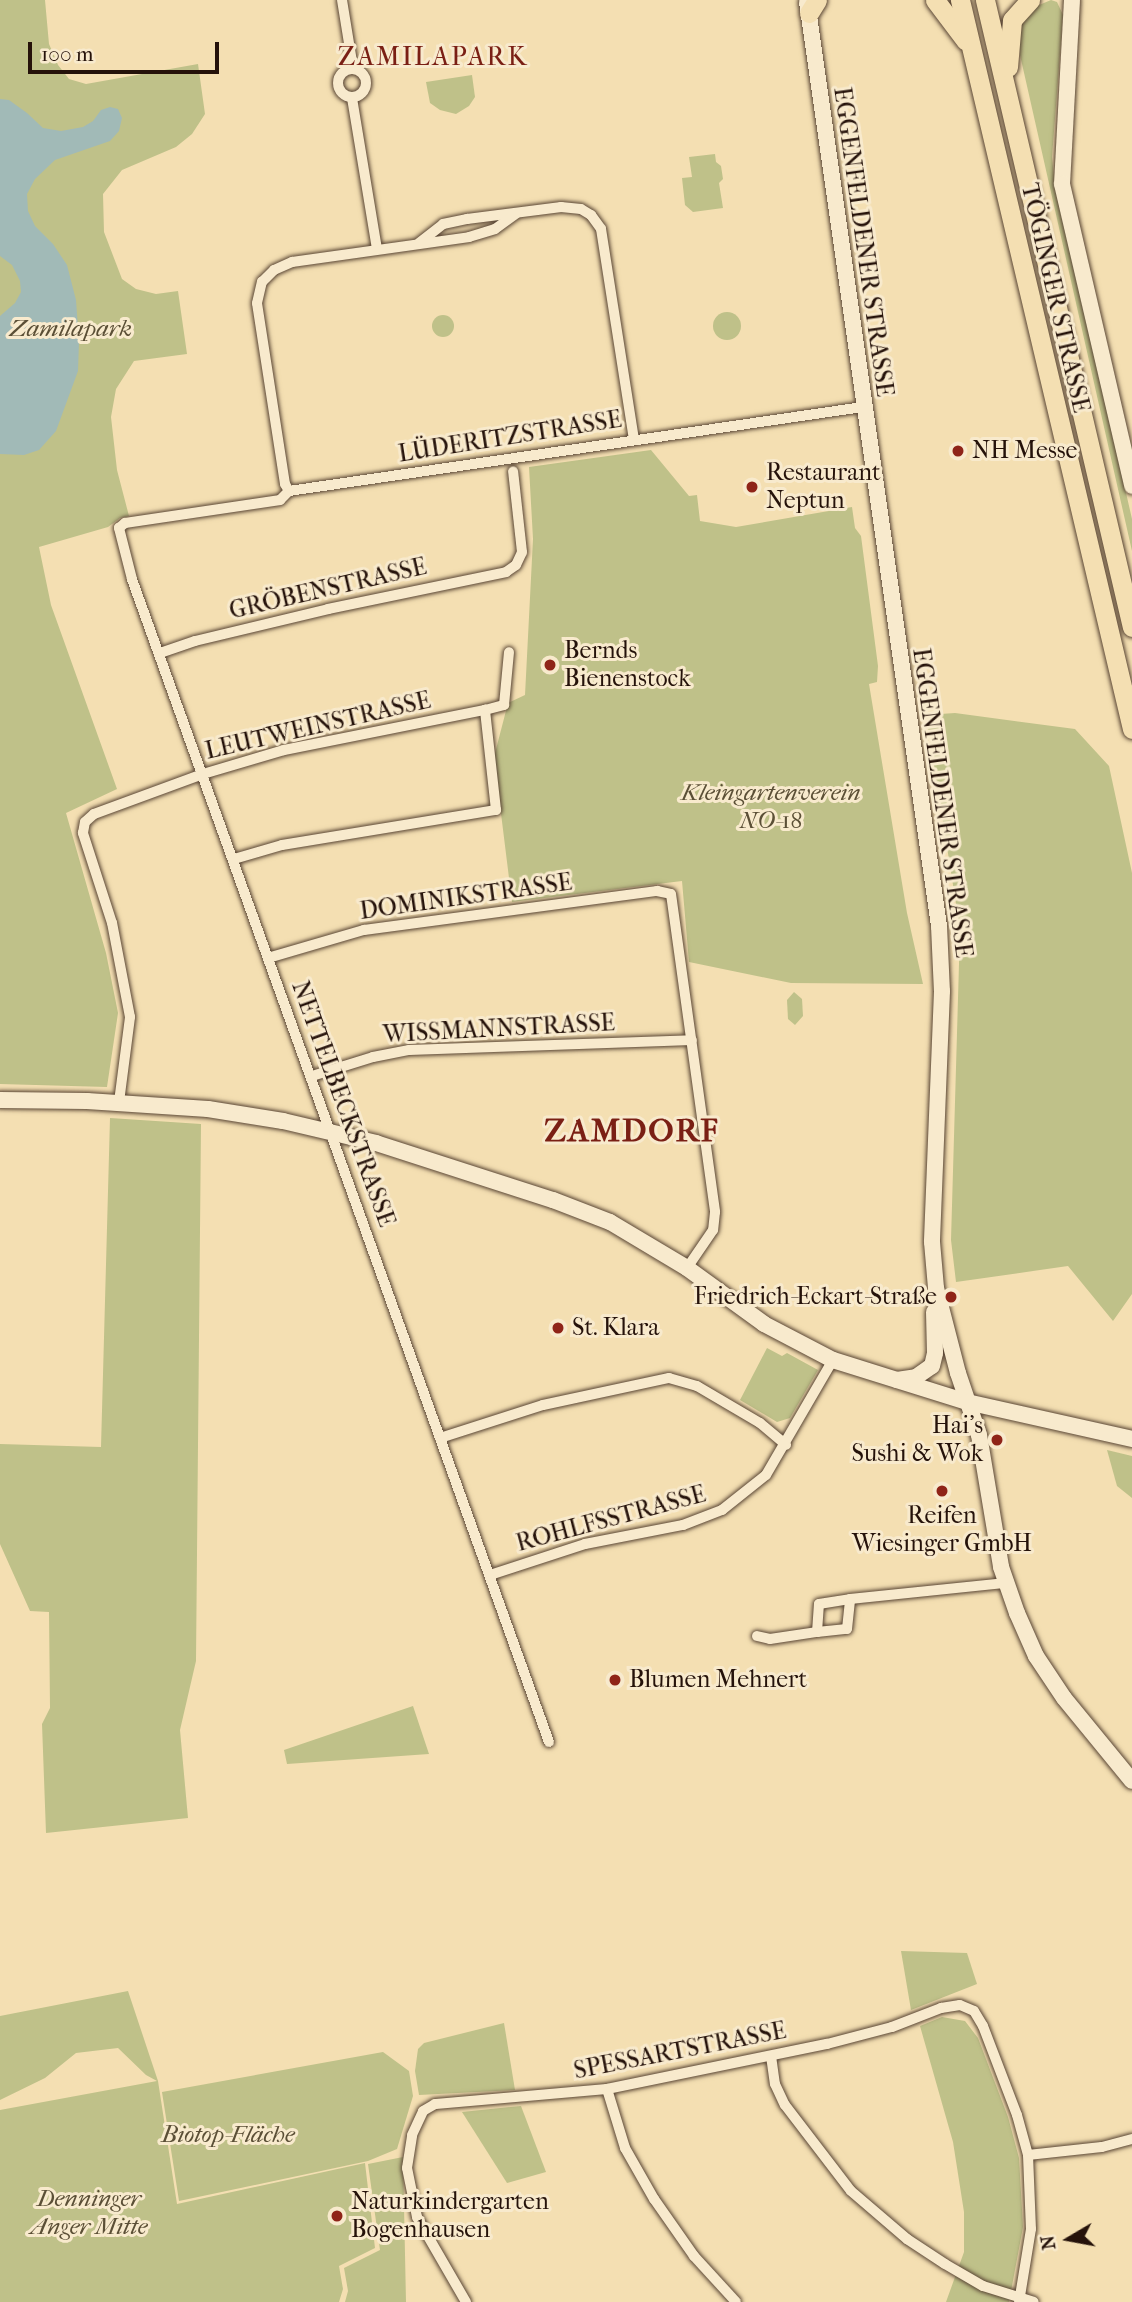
<!DOCTYPE html>
<meta charset="utf-8">
<style>
body{margin:0}
#map{position:relative;width:1132px;height:2302px;overflow:hidden;background:#f4dfb2;font-family:"IM FELL French Canon",serif}
div>[style]{position:absolute}
[style*='--x']{left:calc(var(--x)*1px);top:calc(var(--y)*1px);width:calc(var(--w)*1px);rotate:calc(var(--a)*1deg)}
.green>*{inset:0;background:#bfc189}
.round{border-radius:50%}
.water>*{inset:0;background:#a1bab7}
.roads{filter:drop-shadow(0 0 2px #594534) drop-shadow(0 0 2px #594534)}
.street>*{height:10px;margin:-5px;padding:0 5px;transform-origin:5px;border-radius:5px;background:#f8eacd}
.street>.ring{margin:-5px;padding:0;box-sizing:content-box;background:none;border:10px solid #f8eacd;border-radius:50%}
.secondary>*{height:16px;margin:-8px;padding:0 8px;transform-origin:8px;border-radius:8px;background:#f8eacd}
.highway>*{height:19px;margin:-9.5px;padding:0 9.5px;transform-origin:9.5px;border-radius:9.5px;background:#f4dfb2}
.dots>*{width:19px;height:19px;translate:-50% -50%;box-sizing:border-box;border:4px solid #f8eacd;border-radius:50%}
span{translate:-50% -50%;white-space:nowrap;text-align:center;line-height:1.15;-webkit-text-stroke:6px #f8eacd;paint-order:stroke}
.street-label{font-size:24px;color:#25120a}
.park-label{font-size:24px;color:#5b4f36;font-style:italic}
.poi-label{font-size:24px;color:#25120a}
.left{translate:0 -50%;text-align:left}
.right{translate:-100% -50%;text-align:right}
.neighbourhood-label{font-size:26px;color:#7a1f14;letter-spacing:2px}
.district-label{font-size:32px;color:#7a1f14;font-weight:700;letter-spacing:2px}
.north{position:absolute;left:1034px;top:2204px;width:70px;height:70px;-webkit-text-stroke:5px #f8eacd;paint-order:stroke;rotate:260deg;font-size:19px;font-weight:700;line-height:28px;text-align:center;color:#25120a}
.north::after{content:'';display:block;margin:auto;width:24px;height:32px;background:#25120a;clip-path:polygon(50% 0,100% 100%,50% 72%,0 100%)}
.scale{position:absolute;left:28px;top:42px;width:191px;height:32px;box-sizing:border-box;border:4px solid #25120a;border-top:0;padding-left:9px;font-size:21px;line-height:24px;white-space:nowrap;color:#25120a;-webkit-text-stroke:5px #f8eacd;paint-order:stroke}
</style>
<div id="map">
<div class="green">
<div style="clip-path:polygon(0 0,45px 0,49px 44px,58px 65px,69px 79px,86px 84px,198px 64px,205px 114px,192px 134px,176px 147px,122px 170px,103px 194px,104px 232px,122px 279px,136px 289px,156px 294px,178px 291px,187px 354px,134px 361px,116px 389px,111px 417px,117px 470px,129px 516px,120px 518px,108px 527px,39px 547px,51px 605px,117px 789px,66px 813px,106px 953px,118px 1013px,107px 1087px,0 1084px)"></div>
<div style="clip-path:polygon(1051px 0,1057px 2px,1063px 15px,1052px 157px,1054px 177px,1132px 519px,1132px 551px,1020px 55px,1018px 34px,1022px 23px,1032px 8px)"></div>
<div style="clip-path:polygon(472px 75px,475px 97px,469px 106px,456px 114px,440px 110px,430px 103px,426px 82px)"></div>
<div style="clip-path:polygon(715px 154px,716px 162px,721px 166px,723px 179px,719px 183px,723px 208px,693px 212px,685px 205px,682px 178px,692px 177px,689px 157px)"></div>
<div class="round" style="left:713px;top:312px;width:28px;height:28px"></div>
<div class="round" style="left:432px;top:315px;width:22px;height:22px"></div>
<div style="clip-path:polygon(651px 450px,689px 496px,697px 495px,700px 521px,736px 527px,852px 507px,855px 528px,861px 536px,878px 666px,877px 682px,869px 684px,907px 913px,923px 984px,791px 983px,689px 962px,682px 881px,512px 902px,494px 757px,508px 703px,525px 695px,533px 539px,529px 467px)"></div>
<div style="clip-path:polygon(955px 713px,1075px 729px,1109px 766px,1132px 873px,1132px 1294px,1113px 1321px,1068px 1266px,956px 1282px,951px 1240px,960px 929px,926px 715px)"></div>
<div style="clip-path:polygon(794px 992px,802px 999px,803px 1016px,795px 1025px,788px 1019px,787px 1000px)"></div>
<div style="clip-path:polygon(110px 1118px,201px 1124px,196px 1661px,180px 1730px,188px 1818px,46px 1833px,42px 1724px,50px 1708px,49px 1612px,30px 1611px,0 1544px,0 1444px,101px 1447px)"></div>
<div style="clip-path:polygon(767px 1348px,782px 1356px,787px 1353px,818px 1370px,790px 1418px,777px 1422px,740px 1400px)"></div>
<div style="clip-path:polygon(1107px 1450px,1132px 1456px,1132px 1498px,1117px 1486px)"></div>
<div style="clip-path:polygon(413px 1706px,429px 1754px,287px 1764px,284px 1750px)"></div>
<div style="clip-path:polygon(901px 1951px,967px 1953px,977px 1984px,911px 2010px)"></div>
<div style="clip-path:polygon(128px 1991px,158px 2081px,177px 2204px,365px 2163px,375px 2248px,339px 2266px,343px 2289px,339px 2302px,0 2302px,0 2110px,157px 2081px,146px 2075px,118px 2048px,76px 2053px,45px 2078px,0 2100px,0 2016px)"></div>
<div style="clip-path:polygon(942px 2017px,965px 2021px,978px 2038px,1008px 2117px,1019px 2158px,1023px 2227px,1009px 2302px,946px 2302px,964px 2252px,964px 2212px,953px 2142px,920px 2026px)"></div>
<div style="clip-path:polygon(504px 2023px,515px 2090px,419px 2095px,415px 2071px,418px 2049px,424px 2043px)"></div>
<div style="clip-path:polygon(383px 2052px,409px 2071px,413px 2096px,397px 2149px,368px 2161px,179px 2201px,162px 2092px)"></div>
<div style="clip-path:polygon(521px 2106px,546px 2172px,507px 2183px,462px 2112px)"></div>
<div style="clip-path:polygon(403px 2157px,406px 2302px,345px 2302px,348px 2291px,344px 2268px,380px 2250px,368px 2164px)"></div>
</div>
<div class="water">
<div style="clip-path:polygon(0 99px,9px 100px,27px 113px,43px 128px,61px 131px,83px 127px,93px 121px,101px 110px,110px 107px,118px 109px,122px 118px,119px 131px,110px 141px,55px 160px,35px 179px,27px 194px,28px 211px,35px 226px,53px 244px,67px 265px,76px 300px,79px 342px,78px 371px,56px 431px,39px 450px,24px 455px,0 454px,0 316px,15px 303px,21px 292px,20px 281px,12px 265px,0 256px)"></div>
</div>
<div class="roads">
<div class="street">
<div style="--x:342;--y:0;--w:69;--a:80.8"></div>
<div class="ring" style="left:338px;top:69px;width:18px;height:18px"></div>
<div style="--x:352;--y:98;--w:153;--a:80.6"></div>
<div style="--x:419;--y:243;--w:31;--a:-38"></div>
<div style="--x:443;--y:224;--w:25;--a:-12"></div>
<div style="--x:467;--y:219;--w:95;--a:-7.3"></div>
<div style="--x:561;--y:207;--w:20;--a:6"></div>
<div style="--x:581;--y:209;--w:12;--a:31"></div>
<div style="--x:591;--y:215;--w:17;--a:54"></div>
<div style="--x:601;--y:229;--w:213;--a:81.1"></div>
<div style="--x:289;--y:491;--w:8;--a:-120"></div>
<div style="--x:285;--y:484;--w:183;--a:-98.8"></div>
<div style="--x:257;--y:303;--w:22;--a:-77"></div>
<div style="--x:262;--y:282;--w:17;--a:-45"></div>
<div style="--x:274;--y:270;--w:20;--a:-24"></div>
<div style="--x:292;--y:262;--w:179;--a:-8"></div>
<div style="--x:469;--y:237;--w:27;--a:-17"></div>
<div style="--x:495;--y:229;--w:26;--a:-36"></div>
<div style="--x:160;--y:653;--w:37;--a:-19"></div>
<div style="--x:195;--y:641;--w:137;--a:-13.5"></div>
<div style="--x:328;--y:609;--w:182;--a:-11.7"></div>
<div style="--x:506;--y:572;--w:12;--a:-35"></div>
<div style="--x:516;--y:565;--w:14;--a:-65"></div>
<div style="--x:522;--y:552;--w:81;--a:-96.3"></div>
<div style="--x:234;--y:859;--w:50;--a:-16.3"></div>
<div style="--x:282;--y:845;--w:217;--a:-9.3"></div>
<div style="--x:496;--y:810;--w:101;--a:-96.3"></div>
<div style="--x:485;--y:710;--w:20;--a:-15"></div>
<div style="--x:504;--y:705;--w:53;--a:-84.6"></div>
<div style="--x:268;--y:958;--w:100;--a:-16.3"></div>
<div style="--x:364;--y:930;--w:296;--a:-7.6"></div>
<div style="--x:657;--y:891;--w:14;--a:12"></div>
<div style="--x:671;--y:894;--w:321;--a:82.1"></div>
<div style="--x:715;--y:1212;--w:18;--a:96"></div>
<div style="--x:713;--y:1230;--w:46;--a:124.4"></div>
<div style="--x:312;--y:1076;--w:64;--a:-17.3"></div>
<div style="--x:373;--y:1057;--w:37;--a:-11"></div>
<div style="--x:409;--y:1050;--w:283;--a:-2"></div>
<div style="--x:119;--y:1102;--w:86;--a:-82.6"></div>
<div style="--x:130;--y:1017;--w:96;--a:-100.8"></div>
<div style="--x:112;--y:923;--w:95;--a:-107.9"></div>
<div style="--x:83;--y:833;--w:11;--a:-80"></div>
<div style="--x:85;--y:822;--w:12;--a:-42"></div>
<div style="--x:94;--y:814;--w:116;--a:-20.2"></div>
<div style="--x:203;--y:774;--w:84;--a:-16.5"></div>
<div style="--x:284;--y:750;--w:205;--a:-11.3"></div>
<div style="--x:440;--y:1438;--w:108;--a:-17.8"></div>
<div style="--x:543;--y:1405;--w:129;--a:-12.1"></div>
<div style="--x:669;--y:1378;--w:29;--a:16"></div>
<div style="--x:697;--y:1386;--w:73;--a:30.4"></div>
<div style="--x:760;--y:1423;--w:34;--a:40"></div>
<div style="--x:490;--y:1575;--w:100;--a:-18.1"></div>
<div style="--x:585;--y:1544;--w:100;--a:-11"></div>
<div style="--x:683;--y:1525;--w:42;--a:-21"></div>
<div style="--x:722;--y:1510;--w:56;--a:-38.5"></div>
<div style="--x:766;--y:1475;--w:133;--a:-59.8"></div>
<div style="--x:817;--y:1632;--w:30;--a:-6"></div>
<div style="--x:847;--y:1629;--w:30;--a:-84"></div>
<div style="--x:850;--y:1599;--w:157;--a:-5.9"></div>
<div style="--x:757;--y:1636;--w:13;--a:13"></div>
<div style="--x:770;--y:1639;--w:48;--a:-8.5"></div>
<div style="--x:817;--y:1632;--w:28;--a:-86"></div>
<div style="--x:819;--y:1604;--w:31;--a:-9"></div>
<div style="--x:549;--y:1742;--w:1235;--a:-109.73"></div>
<div style="--x:132;--y:579;--w:53;--a:-104.3"></div>
<div style="--x:119;--y:528;--w:8;--a:-40"></div>
<div style="--x:125;--y:523;--w:157;--a:-8.4"></div>
<div style="--x:280;--y:500;--w:13;--a:-45"></div>
<div style="--x:289;--y:491;--w:580;--a:-8.33"></div>
<div style="--x:771;--y:2056;--w:28;--a:82"></div>
<div style="--x:775;--y:2084;--w:23;--a:65"></div>
<div style="--x:785;--y:2105;--w:108;--a:52.5"></div>
<div style="--x:851;--y:2191;--w:74;--a:40.6"></div>
<div style="--x:907;--y:2239;--w:45;--a:33.3"></div>
<div style="--x:945;--y:2264;--w:44;--a:30.1"></div>
<div style="--x:983;--y:2286;--w:53;--a:17.4"></div>
<div style="--x:607;--y:2089;--w:62;--a:73"></div>
<div style="--x:625;--y:2148;--w:59;--a:60.4"></div>
<div style="--x:654;--y:2199;--w:70;--a:54.9"></div>
<div style="--x:694;--y:2256;--w:62;--a:47.6"></div>
<div style="--x:1028;--y:2155;--w:74;--a:-6.2"></div>
<div style="--x:1102;--y:2147;--w:31;--a:-15"></div>
<div style="--x:466;--y:2302;--w:98;--a:-120"></div>
<div style="--x:417;--y:2217;--w:50;--a:-101.5"></div>
<div style="--x:407;--y:2168;--w:33;--a:-81"></div>
<div style="--x:412;--y:2135;--w:26;--a:-65"></div>
<div style="--x:423;--y:2111;--w:14;--a:-30"></div>
<div style="--x:435;--y:2104;--w:173;--a:-5"></div>
<div style="--x:607;--y:2089;--w:225;--a:-11.6"></div>
<div style="--x:827;--y:2044;--w:67;--a:-14.7"></div>
<div style="--x:892;--y:2027;--w:53;--a:-21.2"></div>
<div style="--x:941;--y:2008;--w:19;--a:-9"></div>
<div style="--x:960;--y:2005;--w:15;--a:23"></div>
<div style="--x:974;--y:2011;--w:17;--a:59"></div>
<div style="--x:983;--y:2026;--w:95;--a:69.1"></div>
<div style="--x:1017;--y:2115;--w:41;--a:74.6"></div>
<div style="--x:1028;--y:2155;--w:74;--a:87.7"></div>
<div style="--x:1031;--y:2229;--w:74;--a:99.3"></div>
</div>
<div class="secondary">
<div style="--x:1072;--y:0;--w:184;--a:93.1"></div>
<div style="--x:1062;--y:184;--w:310;--a:76.9"></div>
<div style="--x:807;--y:2;--w:933;--a:81.87"></div>
<div style="--x:939;--y:926;--w:65;--a:87.4"></div>
<div style="--x:942;--y:991;--w:251;--a:92.3"></div>
<div style="--x:932;--y:1242;--w:46;--a:85"></div>
<div style="--x:936;--y:1288;--w:88;--a:75.5"></div>
<div style="--x:958;--y:1373;--w:65;--a:71.3"></div>
<div style="--x:979;--y:1435;--w:134;--a:80.5"></div>
<div style="--x:1001;--y:1567;--w:49;--a:70.8"></div>
<div style="--x:1017;--y:1613;--w:47;--a:66.2"></div>
<div style="--x:1036;--y:1656;--w:50;--a:56.3"></div>
<div style="--x:1064;--y:1698;--w:107;--a:50.7"></div>
<div style="--x:0;--y:1100;--w:87;--a:0.7"></div>
<div style="--x:87;--y:1101;--w:121;--a:3.8"></div>
<div style="--x:208;--y:1109;--w:76;--a:9.1"></div>
<div style="--x:283;--y:1121;--w:96;--a:13.3"></div>
<div style="--x:376;--y:1143;--w:186;--a:17.9"></div>
<div style="--x:553;--y:1200;--w:61;--a:21.1"></div>
<div style="--x:610;--y:1222;--w:90;--a:30.9"></div>
<div style="--x:687;--y:1268;--w:95;--a:36"></div>
<div style="--x:764;--y:1324;--w:78;--a:27.6"></div>
<div style="--x:833;--y:1360;--w:140;--a:17.4"></div>
<div style="--x:967;--y:1402;--w:169;--a:12.6"></div>
<div style="--x:897;--y:1380;--w:19;--a:-9"></div>
<div style="--x:916;--y:1377;--w:19;--a:-35"></div>
<div style="--x:932;--y:1366;--w:13;--a:-77"></div>
<div style="--x:935;--y:1353;--w:41;--a:-91.4"></div>
</div>
<div class="highway">
<div style="--x:935;--y:0;--w:51;--a:52.9"></div>
<div style="--x:960;--y:0;--w:749;--a:76.72"></div>
<div style="--x:985;--y:0;--w:644;--a:76.81"></div>
<div style="--x:809;--y:13;--w:15;--a:-58"></div>
<div style="--x:1008;--y:67;--w:47;--a:-85.1"></div>
<div style="--x:1012;--y:20;--w:27;--a:-48"></div>
</div>
</div>
<div class="dots">
<div style="left:958px;top:451px;background:#8f2418"></div>
<div style="left:752px;top:487px;background:#8f2418"></div>
<div style="left:550px;top:665px;background:#8f2418"></div>
<div style="left:951px;top:1297px;background:#8f2418"></div>
<div style="left:558px;top:1328px;background:#8f2418"></div>
<div style="left:997px;top:1440px;background:#8f2418"></div>
<div style="left:942px;top:1491px;background:#8f2418"></div>
<div style="left:615px;top:1680px;background:#8f2418"></div>
<div style="left:337px;top:2216px;background:#8f2418"></div>
</div>
<div class="street-label">
<span style="left:863px;top:242px;rotate:82deg">EGGENFELDENER STRASSE</span>
<span style="left:1055px;top:298px;rotate:77deg">TÖGINGER STRASSE</span>
<span style="left:510px;top:437px;rotate:-9deg">LÜDERITZSTRASSE</span>
<span style="left:328px;top:589px;rotate:-13deg">GRÖBENSTRASSE</span>
<span style="left:318px;top:726px;rotate:-13deg">LEUTWEINSTRASSE</span>
<span style="left:942px;top:803px;rotate:82deg">EGGENFELDENER STRASSE</span>
<span style="left:466px;top:897px;rotate:-8deg">DOMINIKSTRASSE</span>
<span style="left:499px;top:1029px;rotate:-3deg">WISSMANNSTRASSE</span>
<span style="left:343px;top:1104px;rotate:70deg">NETTELBECKSTRASSE</span>
<span style="left:611px;top:1519px;rotate:-15deg">ROHLFSSTRASSE</span>
<span style="left:680px;top:2051px;rotate:-11deg">SPESSARTSTRASSE</span>
</div>
<div class="park-label">
<span style="left:71px;top:329px">Zamilapark</span>
<span style="left:771px;top:807px">Kleingartenverein<br>NO-18</span>
<span style="left:228px;top:2135px">Biotop-Fläche</span>
<span style="left:89px;top:2213px">Denninger<br>Anger Mitte</span>
</div>
<div class="poi-label">
<span class="left" style="left:972px;top:451px">NH Messe</span>
<span class="left" style="left:766px;top:487px">Restaurant<br>Neptun</span>
<span class="left" style="left:564px;top:665px">Bernds<br>Bienenstock</span>
<span class="right" style="left:937px;top:1297px">Friedrich-Eckart-Straße</span>
<span class="left" style="left:572px;top:1328px">St. Klara</span>
<span class="right" style="left:983px;top:1440px">Hai's<br>Sushi &amp; Wok</span>
<span style="left:942px;top:1530px">Reifen<br>Wiesinger GmbH</span>
<span class="left" style="left:629px;top:1680px">Blumen Mehnert</span>
<span class="left" style="left:351px;top:2216px">Naturkindergarten<br>Bogenhausen</span>
</div>
<div class="neighbourhood-label">
<span style="left:433px;top:57px">ZAMILAPARK</span>
</div>
<div class="district-label">
<span style="left:632px;top:1131px">ZAMDORF</span>
</div>
<div class="north">N</div>
<div class="scale">100 m</div>
</div>
